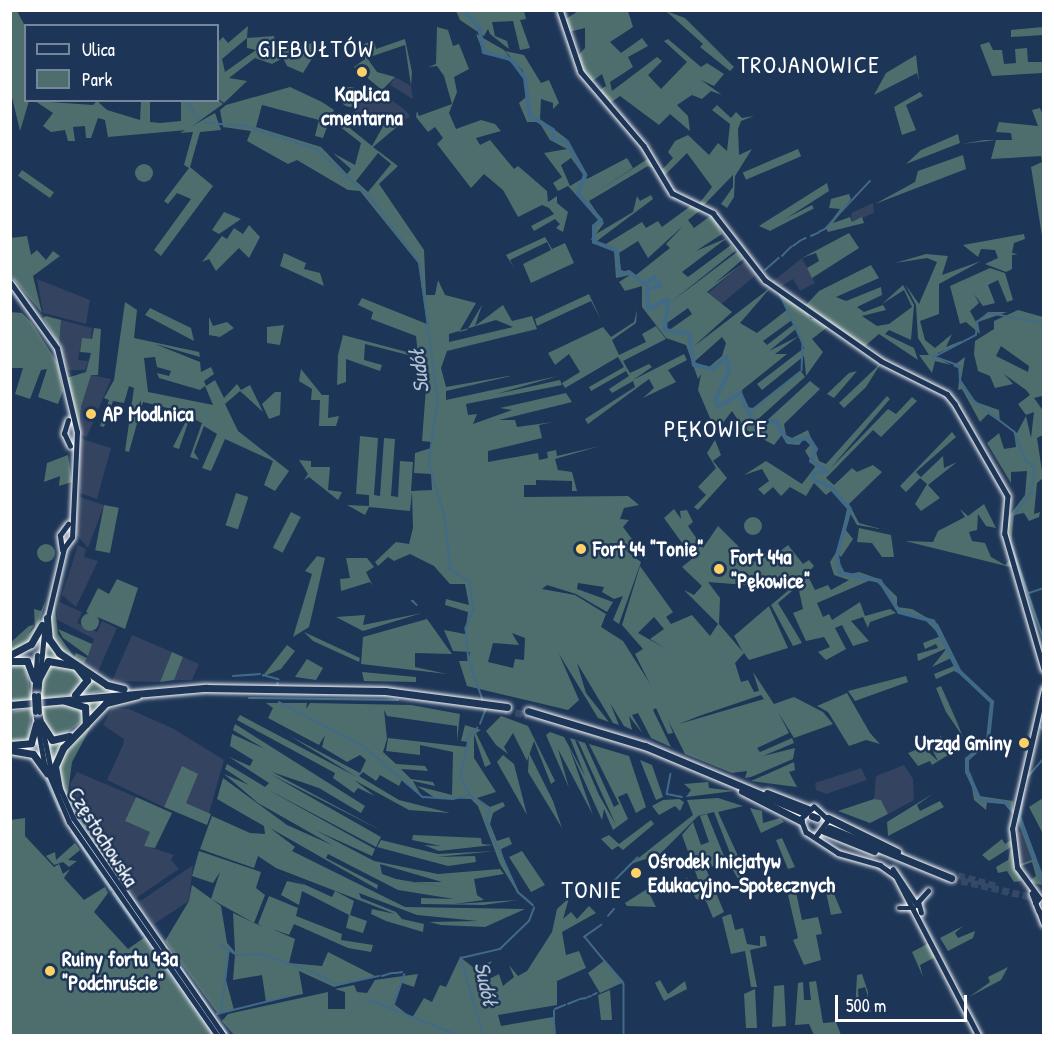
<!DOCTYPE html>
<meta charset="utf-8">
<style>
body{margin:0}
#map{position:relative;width:1054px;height:1046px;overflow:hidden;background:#1d3557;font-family:"Patrick Hand",sans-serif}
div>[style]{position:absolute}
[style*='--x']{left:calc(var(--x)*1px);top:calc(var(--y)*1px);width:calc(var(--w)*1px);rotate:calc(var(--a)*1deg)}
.built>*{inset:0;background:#344360;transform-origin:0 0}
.green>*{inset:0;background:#4e6e6d;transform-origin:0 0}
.round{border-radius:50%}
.stream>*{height:1.5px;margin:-0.75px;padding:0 0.75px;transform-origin:0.75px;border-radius:0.75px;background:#406a88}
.river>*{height:4px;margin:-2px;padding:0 2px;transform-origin:2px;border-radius:2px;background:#406a88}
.highway-tunnel>*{height:7px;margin-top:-3.5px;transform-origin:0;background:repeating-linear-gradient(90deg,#344968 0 7px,transparent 0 10.5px)}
.roads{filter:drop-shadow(0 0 2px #fff) drop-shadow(0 0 2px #fff)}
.secondary>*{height:4.5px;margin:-2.25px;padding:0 2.25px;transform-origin:2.25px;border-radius:2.25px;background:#1d3557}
.primary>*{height:5px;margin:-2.5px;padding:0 2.5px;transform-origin:2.5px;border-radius:2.5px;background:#1d3557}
.highway>*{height:7px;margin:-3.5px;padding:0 3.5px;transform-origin:3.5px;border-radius:3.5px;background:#1d3557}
.bridges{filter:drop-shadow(0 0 2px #fff) drop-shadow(0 0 2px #fff)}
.primary-bridge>*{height:5px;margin:-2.5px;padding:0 2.5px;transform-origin:2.5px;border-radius:2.5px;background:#1d3557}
.dots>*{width:16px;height:16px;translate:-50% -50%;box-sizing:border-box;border:3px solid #1d3557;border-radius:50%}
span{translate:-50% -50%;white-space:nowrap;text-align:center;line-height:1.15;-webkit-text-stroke:5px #1d3557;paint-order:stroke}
.poi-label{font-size:21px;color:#fff;font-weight:700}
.left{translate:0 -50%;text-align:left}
.right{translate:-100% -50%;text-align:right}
.street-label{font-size:21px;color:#fff}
.water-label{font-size:22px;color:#b3c3cf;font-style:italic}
.quarter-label{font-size:24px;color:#fff;letter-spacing:1.5px}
.frame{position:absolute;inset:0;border:12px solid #fff;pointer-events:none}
.legend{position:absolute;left:24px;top:24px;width:195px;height:78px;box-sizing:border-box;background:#1d3557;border:2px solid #77869a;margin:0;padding:8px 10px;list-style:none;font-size:18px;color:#fff}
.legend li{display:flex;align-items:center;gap:12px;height:30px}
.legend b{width:30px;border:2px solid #77869a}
.scale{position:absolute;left:835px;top:995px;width:132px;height:27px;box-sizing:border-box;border:3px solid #fff;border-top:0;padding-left:8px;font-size:18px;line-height:21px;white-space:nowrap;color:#fff;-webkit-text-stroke:4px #1d3557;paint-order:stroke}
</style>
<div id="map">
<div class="built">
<div style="clip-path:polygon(395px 77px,411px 86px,413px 99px,390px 85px)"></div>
<div style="clip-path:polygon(373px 87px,404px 109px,410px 116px,398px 126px,353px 115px,363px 93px)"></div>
<div style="clip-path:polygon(873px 203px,874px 213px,852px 222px,851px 213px)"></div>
<div style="clip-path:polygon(802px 258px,815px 283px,800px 291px,793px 279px,780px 287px,772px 282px)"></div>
<div style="left:745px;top:262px;width:17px;height:49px;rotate:50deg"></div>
<div style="clip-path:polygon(37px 279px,90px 300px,86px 324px,43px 313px)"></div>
<div style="clip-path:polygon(61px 320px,92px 328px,91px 340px,82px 338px,78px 360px,89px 361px,85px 370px,68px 370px,59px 345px)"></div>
<div style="clip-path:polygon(91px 375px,111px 379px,87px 437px,79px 434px,81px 407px)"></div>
<div style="clip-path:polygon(79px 438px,111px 448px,97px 499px,80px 493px)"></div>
<div style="clip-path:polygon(80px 497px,104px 505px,88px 548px,72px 529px)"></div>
<div style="clip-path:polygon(78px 545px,86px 549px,84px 557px,98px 561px,76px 607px,62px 595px)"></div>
<div style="clip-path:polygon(59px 602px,82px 612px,77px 623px,97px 632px,102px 621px,117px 628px,97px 674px,84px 664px,94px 639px,56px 619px)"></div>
<div style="clip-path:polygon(132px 635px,172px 652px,160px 682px,112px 681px)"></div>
<div style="clip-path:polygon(183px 657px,199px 664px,192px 680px,174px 680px)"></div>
<div style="clip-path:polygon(112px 708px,129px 709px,174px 729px,224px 760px,209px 813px,186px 803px,182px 767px,164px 807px,107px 780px,123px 745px,124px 739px,103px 725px)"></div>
<div style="clip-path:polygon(904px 765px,913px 779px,914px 800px,888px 814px,881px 800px,874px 799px,876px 776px)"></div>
<div style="clip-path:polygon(861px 768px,867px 780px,826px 794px,816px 790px,815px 783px)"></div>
<div style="clip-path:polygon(77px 772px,136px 797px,125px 821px,151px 832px,153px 848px,174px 855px,171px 860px,179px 869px,136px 898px,74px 804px,70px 784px)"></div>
<div style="clip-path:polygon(1022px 831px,1032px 860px,1020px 864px,1015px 834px)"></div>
<div style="clip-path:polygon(193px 865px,189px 901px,154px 924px,139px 902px)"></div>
</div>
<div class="green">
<div style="clip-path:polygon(11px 10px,17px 11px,25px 26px,29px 101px,20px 131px,11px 93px)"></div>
<div style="clip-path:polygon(456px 11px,524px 11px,526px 19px,520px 20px,530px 48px,520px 50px,513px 21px,492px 22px,495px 36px,507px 41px,509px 49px,490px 34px,488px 29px,484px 36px,460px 20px)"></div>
<div style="clip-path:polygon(578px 11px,628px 11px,633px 27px,610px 42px,621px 53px,642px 38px,648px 46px,628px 57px,633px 67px,610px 82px,612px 91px,657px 57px,662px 61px,648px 75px,661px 89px,687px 62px,664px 41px,668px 39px,701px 67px,707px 63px,724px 74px,714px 86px,701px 80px,722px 95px,711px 91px,702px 99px,692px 95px,677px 105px,688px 116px,690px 131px,670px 114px,659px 125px,620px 96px,610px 103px,598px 91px,606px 86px,602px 74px,591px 82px,576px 58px,585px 48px,585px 28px,569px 32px,567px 39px,563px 21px)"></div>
<div style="clip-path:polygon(666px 11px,685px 18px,734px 67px,730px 71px,700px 47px,703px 44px)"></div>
<div style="clip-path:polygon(evenodd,248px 26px,247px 38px,274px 36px,275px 41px,297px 47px,316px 42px,318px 49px,303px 73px,287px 66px,283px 58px,272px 64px,255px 58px,229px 78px,247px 81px,224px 103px,218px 99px,218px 42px,223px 37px,228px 43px,248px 26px,247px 38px,247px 48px,256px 50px,225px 72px,222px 59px,247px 38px)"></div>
<div style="clip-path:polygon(437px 27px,448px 30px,453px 46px,459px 44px,469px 69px,454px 77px,457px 92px,449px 113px,456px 129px,481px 120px,495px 124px,501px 131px,476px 138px,480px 145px,490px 140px,514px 169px,518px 166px,547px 191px,548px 202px,557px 196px,557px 203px,568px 212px,563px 232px,556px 228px,560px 224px,555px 219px,534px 231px,531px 226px,554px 214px,549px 208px,542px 205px,518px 217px,503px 190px,484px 174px,471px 188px,437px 144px,443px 138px,435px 127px,428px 132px,416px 117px,417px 111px,419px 116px,452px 104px,444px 76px,437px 66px,428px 67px,436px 64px)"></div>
<div style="clip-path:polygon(1043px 27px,1043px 35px,1011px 37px,1011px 30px)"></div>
<div style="clip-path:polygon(476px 34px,504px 50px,520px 71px,507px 59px,484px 54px)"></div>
<div style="clip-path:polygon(405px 39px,412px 72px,411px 86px,405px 45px,367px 58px,377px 72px,395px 77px,382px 90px,354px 67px,365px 59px,364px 44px,374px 40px,376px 49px)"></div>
<div style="clip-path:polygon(989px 42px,993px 50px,1002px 50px,1004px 64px,1016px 63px,1015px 49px,1027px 48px,1028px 62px,1043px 62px,1043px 73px,992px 76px,980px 45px)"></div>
<div style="clip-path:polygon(evenodd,505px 51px,524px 55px,541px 83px,549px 80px,559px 103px,553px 109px,553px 103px,541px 99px,540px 119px,567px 139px,587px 179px,627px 158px,633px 168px,586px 199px,649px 158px,655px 169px,648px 166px,589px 201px,604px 223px,596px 234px,633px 212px,637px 196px,640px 201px,651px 195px,653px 199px,597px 241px,606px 244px,642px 222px,646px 228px,658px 221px,662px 227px,692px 205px,702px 209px,688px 220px,694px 228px,713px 214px,722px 234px,696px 251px,727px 238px,682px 272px,688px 277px,731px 245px,735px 251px,671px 302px,737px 252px,743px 259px,714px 284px,745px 262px,707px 292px,732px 312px,693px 347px,771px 287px,740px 323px,757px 333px,788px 309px,792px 320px,763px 341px,767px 345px,794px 324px,796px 329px,769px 351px,799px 336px,775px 354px,787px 354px,742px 390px,744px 407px,754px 408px,801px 371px,805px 377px,756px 421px,761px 426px,810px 381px,820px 389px,784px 424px,786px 435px,792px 438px,808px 430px,819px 461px,826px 464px,887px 396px,890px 399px,830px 469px,888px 409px,896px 414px,912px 397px,917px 401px,881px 437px,873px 430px,826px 478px,834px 485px,852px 468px,857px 472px,873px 465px,882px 472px,849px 504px,859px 523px,881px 529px,857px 525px,850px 513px,845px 529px,853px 539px,841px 557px,837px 553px,847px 509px,831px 491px,826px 495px,814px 483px,806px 496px,790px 487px,781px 496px,773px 487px,764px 495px,758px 489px,769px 481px,762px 469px,744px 475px,766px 461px,802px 484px,815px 467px,805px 451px,810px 445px,804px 439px,799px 445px,787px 444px,782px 435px,774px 445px,743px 428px,732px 411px,716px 432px,698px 390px,701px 374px,698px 379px,686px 345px,666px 338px,642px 307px,642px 286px,625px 291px,619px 282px,630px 275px,616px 278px,614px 251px,591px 240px,598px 219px,568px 186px,558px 191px,553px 183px,562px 177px,544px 153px,567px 149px,550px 140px,539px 122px,527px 122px,519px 103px,526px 97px,523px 71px,505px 51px,571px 158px,585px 177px,570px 186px,561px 165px,571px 158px,505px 51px,684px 225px,666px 244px,670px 248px,636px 275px,621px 270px,619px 253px,638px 241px,648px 258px,684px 225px,505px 51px,688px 308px,692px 314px,668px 331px,667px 323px,688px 308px,505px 51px,722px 337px,726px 343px,722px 356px,709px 367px,694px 362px,722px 337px)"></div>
<div style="clip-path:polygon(916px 55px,919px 81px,917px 73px,874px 95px,886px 73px)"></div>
<div class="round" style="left:340px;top:87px;width:20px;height:20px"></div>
<div style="clip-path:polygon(evenodd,290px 87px,322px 102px,334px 110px,332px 114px,353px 115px,346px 125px,372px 146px,386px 121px,398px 126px,373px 147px,398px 166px,379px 184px,424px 250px,426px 295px,435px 295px,438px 280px,445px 295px,476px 303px,459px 332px,467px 330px,482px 305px,475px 326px,503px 305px,512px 321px,532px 316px,537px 329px,447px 351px,441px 368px,446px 387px,515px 375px,446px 391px,446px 400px,558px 376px,496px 394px,560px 380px,562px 385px,466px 404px,468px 415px,477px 414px,473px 424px,512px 410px,500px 408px,566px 393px,572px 402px,499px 420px,515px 420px,517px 427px,553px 422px,539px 425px,542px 438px,488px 451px,488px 462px,538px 453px,539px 460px,548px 458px,547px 452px,556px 450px,557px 456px,600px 446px,555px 459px,558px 470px,572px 472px,577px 491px,572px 491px,572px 481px,536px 480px,536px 485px,524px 485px,524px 497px,628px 496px,639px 505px,624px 508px,620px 519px,629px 520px,623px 527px,647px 559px,625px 550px,641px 562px,619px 624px,613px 620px,623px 596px,614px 599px,602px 592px,604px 587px,578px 583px,577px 589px,613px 602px,607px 612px,576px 594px,547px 585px,542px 589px,575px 595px,606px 614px,601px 627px,623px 641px,661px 701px,673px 733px,668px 734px,656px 708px,653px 710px,671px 747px,651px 738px,638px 713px,632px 715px,643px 734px,629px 716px,632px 730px,624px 726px,610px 703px,619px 725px,613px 723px,577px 663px,586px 693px,609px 722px,598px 718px,559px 654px,579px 700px,568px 710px,467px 686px,459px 661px,468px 661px,470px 652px,453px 651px,444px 630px,465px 634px,468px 612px,445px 605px,446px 599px,469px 605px,465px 584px,450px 584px,434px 566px,410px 554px,394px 561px,388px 557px,378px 566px,375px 562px,396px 542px,409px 544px,413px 528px,412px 492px,410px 511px,369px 507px,365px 515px,347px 505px,369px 506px,369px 495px,356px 494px,360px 436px,378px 438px,374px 495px,380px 496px,384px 438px,395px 439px,391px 496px,398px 497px,400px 461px,413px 462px,411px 491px,432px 490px,431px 474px,414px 473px,415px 453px,431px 448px,431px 442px,422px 441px,426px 388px,417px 388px,416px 357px,365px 344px,364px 360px,382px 365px,380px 371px,346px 359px,346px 382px,337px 385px,338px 355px,343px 335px,418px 355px,416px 336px,371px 319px,373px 312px,358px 305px,362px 298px,427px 324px,418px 263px,360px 191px,348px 190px,297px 160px,288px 164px,247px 141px,251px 131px,223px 127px,220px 110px,226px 105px,290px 87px,262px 105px,319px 120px,315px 136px,323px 138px,330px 119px,361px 143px,355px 165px,333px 153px,351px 169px,347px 174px,321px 147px,256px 127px,262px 105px,290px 87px,378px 153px,391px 164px,368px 192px,356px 181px,378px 153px,290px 87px,496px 320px,513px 327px,449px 342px,449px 334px,496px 320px,290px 87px,512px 633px,525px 638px,524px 660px,515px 659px,513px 668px,488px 662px,493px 643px,519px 645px,512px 633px)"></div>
<div style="clip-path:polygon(920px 92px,923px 96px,906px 105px,916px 130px,902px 135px,894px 107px)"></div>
<div style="clip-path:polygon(218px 100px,223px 104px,187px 130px,108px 137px,105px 120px,98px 118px,91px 138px,86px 138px,85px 126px,73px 127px,75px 141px,68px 141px,65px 130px,51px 132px,43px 126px,53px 113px,35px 101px,93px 105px,97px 101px,107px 110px,140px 120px,141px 102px,150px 101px,150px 122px,160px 123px,181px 121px,181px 101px)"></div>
<div style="clip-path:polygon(717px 105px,731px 118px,736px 112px,742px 118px,754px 116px,741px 121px,738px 129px,739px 155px,752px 149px,735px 176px,734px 197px,727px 208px,721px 204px,733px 187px,733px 175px,703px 206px,698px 205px,712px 187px,687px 153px,663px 177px,660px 172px,673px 158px,668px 152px,675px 141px,688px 135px,709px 155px,718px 143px,727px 151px,730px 124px,712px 110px)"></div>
<div style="clip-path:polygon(1040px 108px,1044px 118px,1042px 236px,1031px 167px,1042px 162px,1041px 156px,991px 159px,996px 140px,962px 144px,984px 140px,1012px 140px,1011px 133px,996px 132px,999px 122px,1038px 126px,1032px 110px)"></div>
<div style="clip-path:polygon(215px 113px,221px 130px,200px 132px,190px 167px,213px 186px,161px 256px,154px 250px,191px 199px,177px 193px,168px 204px,164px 201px,189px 168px,184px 165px,193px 132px,180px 133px)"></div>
<div style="clip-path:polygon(958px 134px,960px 143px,906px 164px,921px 150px)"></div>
<div style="left:798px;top:149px;width:8px;height:60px;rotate:67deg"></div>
<div style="clip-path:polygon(963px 155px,966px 169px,875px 204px,915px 182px,918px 171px)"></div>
<div class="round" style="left:135px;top:164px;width:18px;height:18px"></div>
<div style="left:22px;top:170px;width:39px;height:7px;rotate:35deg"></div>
<div style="clip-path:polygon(827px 183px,829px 191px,768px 230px,759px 226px)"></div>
<div style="clip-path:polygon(849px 194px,851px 199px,833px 223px,850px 217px,852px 222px,862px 217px,864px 223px,828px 232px,826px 228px,840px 209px,829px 208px,831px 199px)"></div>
<div style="left:812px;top:205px;width:4px;height:50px;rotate:63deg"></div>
<div style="clip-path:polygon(224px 212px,241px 219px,219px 234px,212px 230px)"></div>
<div style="clip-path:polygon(249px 225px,260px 237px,249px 258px,239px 248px,216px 271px,209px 259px,202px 262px,222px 236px,227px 239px,234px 228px,243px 234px)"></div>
<div style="clip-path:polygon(849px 233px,859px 248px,812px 278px,807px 268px,819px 261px,816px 253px,802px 258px)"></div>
<div style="clip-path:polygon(1024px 234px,1025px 239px,1014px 243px,1012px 253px,1018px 254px,1012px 255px,1012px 269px,1006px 272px,985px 264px,998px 258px,995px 250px,981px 249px,978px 257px,963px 245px)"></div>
<div style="clip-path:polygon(27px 236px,31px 255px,37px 250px,46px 260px,53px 251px,60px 256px,33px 276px,42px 313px,11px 276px,11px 238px)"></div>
<div style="clip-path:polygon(545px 237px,552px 249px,565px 243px,574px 263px,531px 283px,523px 264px,551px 250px,547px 242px,510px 260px,514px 268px,506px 255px)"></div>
<div style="clip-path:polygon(284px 253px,306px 263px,304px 269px,320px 273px,324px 286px,280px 266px)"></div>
<div style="clip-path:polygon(926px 254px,948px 256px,942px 275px,981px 261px,939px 284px,939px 314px,920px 321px,925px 340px,935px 348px,952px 334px,946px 347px,961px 341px,962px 343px,938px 353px,936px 357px,951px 365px,935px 361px,932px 373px,919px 355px,929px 355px,918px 338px,916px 305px,905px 284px,919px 304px,937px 262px,927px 258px,895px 263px)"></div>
<div style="clip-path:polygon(871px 265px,879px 278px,836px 297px,846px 301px,881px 287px,882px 295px,857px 307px,864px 312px,883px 305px,886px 310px,862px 316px,877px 326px,889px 324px,912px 307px,904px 290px,882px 304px,903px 285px,914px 305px,911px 340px,889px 330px,885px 334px,914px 348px,918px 360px,879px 334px,864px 347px,806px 305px,819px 291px)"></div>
<div style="clip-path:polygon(990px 268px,1005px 273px,1013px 300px,1007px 302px,998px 280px,988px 285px,995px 303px,983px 306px,974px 294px,979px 303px,970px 311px,976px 322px,988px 312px,1007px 312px,978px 322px,980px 334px,966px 322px,960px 324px,950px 286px)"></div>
<div style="clip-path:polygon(778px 291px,806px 308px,810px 319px,815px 319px,812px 312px,830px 325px,812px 339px,823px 352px,806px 376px,804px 356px,762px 390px,757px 384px,804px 348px)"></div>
<div style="clip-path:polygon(589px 294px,601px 320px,591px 301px,537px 326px,535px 319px)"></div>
<div style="clip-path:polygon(evenodd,125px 302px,137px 310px,134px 338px,199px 352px,200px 357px,155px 344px,200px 362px,201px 372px,211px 367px,214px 374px,204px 381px,206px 386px,215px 380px,224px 398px,237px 384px,241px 390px,250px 385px,263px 412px,240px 391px,225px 404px,238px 431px,289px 471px,275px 491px,264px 485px,273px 461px,225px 439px,211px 471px,202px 468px,217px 434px,204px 426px,194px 452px,199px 460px,190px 457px,202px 423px,190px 417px,179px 449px,173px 447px,187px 419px,176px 410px,143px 402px,129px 452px,125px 451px,134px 388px,129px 386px,124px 403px,113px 401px,104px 427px,100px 426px,109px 400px,104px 398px,114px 380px,125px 302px,155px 357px,157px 367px,171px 371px,169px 376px,157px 373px,159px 378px,200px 390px,205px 386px,213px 405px,148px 392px,144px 358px,155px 357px)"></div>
<div style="clip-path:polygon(150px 308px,191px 328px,194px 341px,145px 315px)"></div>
<div style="clip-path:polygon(637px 310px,636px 323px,612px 340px,619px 355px,646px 342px,642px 334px,656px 326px,666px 339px,684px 346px,666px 339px,623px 361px,630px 373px,649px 364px,652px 367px,633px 380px,684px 354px,687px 360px,668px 370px,676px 382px,643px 398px,654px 388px,649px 379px,588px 424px,585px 419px,635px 387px,633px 381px,612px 393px,609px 389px,629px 376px,626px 371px,591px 391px,589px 387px,624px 367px,618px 357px,565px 388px,562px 383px,580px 372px,569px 354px,555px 365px,548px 353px,603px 327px,611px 337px,634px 322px)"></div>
<div style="clip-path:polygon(evenodd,1018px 310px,1043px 317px,1043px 407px,1042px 396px,1034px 398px,1044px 412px,1043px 435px,1037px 438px,1043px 478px,1037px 483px,1034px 514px,1040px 512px,1039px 517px,1029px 521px,1024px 513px,1014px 515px,1011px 544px,1007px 519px,1025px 495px,1027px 471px,1011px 472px,1011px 483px,987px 443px,999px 433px,1004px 449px,1016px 447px,1014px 432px,1001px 423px,1017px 433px,1026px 416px,1031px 438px,1034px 412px,1026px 415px,1018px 404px,1030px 395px,1026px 390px,1004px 374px,1013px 384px,995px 388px,990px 376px,978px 371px,974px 354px,975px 341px,994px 329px,994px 321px,1018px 310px,1001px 346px,1029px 366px,1028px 372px,996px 356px,1001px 346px)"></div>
<div style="clip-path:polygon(10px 312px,22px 313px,32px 323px,57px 362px,63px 391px,58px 404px,38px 397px,47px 369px,41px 370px,30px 399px,15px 394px,23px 368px,11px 368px)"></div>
<div style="clip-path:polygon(46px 316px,61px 320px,59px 345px,43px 318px)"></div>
<div style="clip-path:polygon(209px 317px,213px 326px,227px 322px,234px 328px,220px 337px,209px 335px)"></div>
<div style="clip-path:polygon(284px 325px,280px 345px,267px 343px,267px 327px)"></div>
<div style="clip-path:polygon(94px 328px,101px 329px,98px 375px,91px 375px,81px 407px,79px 434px,67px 378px,86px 372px,91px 353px,80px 352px,82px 338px,92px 339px)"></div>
<div style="clip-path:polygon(965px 357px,961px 380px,976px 402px,999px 410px,1000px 422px,988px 414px,980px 422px,962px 389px,958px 390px,960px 369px,953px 366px)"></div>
<div style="clip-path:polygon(881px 363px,866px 387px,844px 408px,839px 403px)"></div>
<div style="clip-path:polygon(301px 369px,322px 395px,329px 395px,328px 418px,339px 416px,336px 426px,319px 426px,320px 400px,311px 400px,312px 389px,299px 381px)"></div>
<div style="clip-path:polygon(857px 371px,834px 398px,827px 394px,849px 373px)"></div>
<div style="clip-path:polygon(275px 392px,281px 392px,280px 415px,269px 419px,262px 404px)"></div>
<div style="clip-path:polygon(952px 432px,956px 437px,916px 472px,921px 477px,943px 456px,944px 468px,957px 462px,928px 485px,940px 498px,921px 511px,915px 504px,927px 484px,920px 478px,906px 492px,900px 486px)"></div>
<div style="clip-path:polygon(715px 440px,721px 455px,713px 461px,727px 478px,698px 510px,694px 507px,706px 495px,698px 487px,716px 468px,707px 453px)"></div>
<div style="clip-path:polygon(68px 455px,72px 482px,59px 486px,60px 476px,44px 482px,47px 463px)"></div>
<div style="clip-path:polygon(299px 460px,311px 461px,311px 467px,330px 467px,328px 490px,342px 492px,338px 500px,309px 477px,304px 480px,308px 474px)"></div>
<div style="left:236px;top:493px;width:13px;height:34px;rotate:18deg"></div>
<div style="clip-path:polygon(984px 504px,996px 528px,986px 526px,978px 514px,977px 530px,969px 532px,972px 541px,985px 543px,991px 557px,1005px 565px,1013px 557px,1014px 568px,905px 541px,933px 542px,938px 531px,965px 517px,960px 509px,968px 516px)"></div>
<div style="left:104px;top:505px;width:15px;height:46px;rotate:11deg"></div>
<div style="clip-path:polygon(evenodd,674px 509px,681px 519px,680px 511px,687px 510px,693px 522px,688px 526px,703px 548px,718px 526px,754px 562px,765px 553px,770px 559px,788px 545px,803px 564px,809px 560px,814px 566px,807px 574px,815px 590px,828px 585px,831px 590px,849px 580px,834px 575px,830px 562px,835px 554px,846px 575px,859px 572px,879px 579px,897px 597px,897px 607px,912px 609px,938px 624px,964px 676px,954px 671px,936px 679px,934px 674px,954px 666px,951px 658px,932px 667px,947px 648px,918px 661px,917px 654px,938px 648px,936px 644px,925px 649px,923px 643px,941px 636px,922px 617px,896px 610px,888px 592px,873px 579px,817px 603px,823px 617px,829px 614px,832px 620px,860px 602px,865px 616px,890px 609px,896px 613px,870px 622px,868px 628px,863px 617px,851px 621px,869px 641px,853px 646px,842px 625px,835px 628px,846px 649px,826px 660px,818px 652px,830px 647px,824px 637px,806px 641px,793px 613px,803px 609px,798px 586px,778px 603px,802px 643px,793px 646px,771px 605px,790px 589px,786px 584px,779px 590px,777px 579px,763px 576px,746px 585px,708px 582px,720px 598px,719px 624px,743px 652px,734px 636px,769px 606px,788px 648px,749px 660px,744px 653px,735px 663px,741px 682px,748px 680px,754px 692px,759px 691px,753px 672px,774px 704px,794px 697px,823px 712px,833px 724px,794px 738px,778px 712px,789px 733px,757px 748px,760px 752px,792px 738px,794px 743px,763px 756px,795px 748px,793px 759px,751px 777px,745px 778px,747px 771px,732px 773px,685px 754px,635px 654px,643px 649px,622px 625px,640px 566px,673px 612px,666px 617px,671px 624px,692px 615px,710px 636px,718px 624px,684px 590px,694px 595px,702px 586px,682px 567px,693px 558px,664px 518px,674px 509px,654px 617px,664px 629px,650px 639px,668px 650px,638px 633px,654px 617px,674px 509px,761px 695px,764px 699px,679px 724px,699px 716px,761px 695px)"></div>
<div style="left:291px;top:512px;width:11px;height:40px;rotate:27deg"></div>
<div class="round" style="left:744px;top:517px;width:18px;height:18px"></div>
<div style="clip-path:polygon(859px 528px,891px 535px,894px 557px,882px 557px,872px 543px,857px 542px)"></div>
<div class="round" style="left:37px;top:544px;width:18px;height:18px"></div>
<div style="clip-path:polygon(317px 556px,325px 558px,309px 627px,293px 637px,312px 574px,305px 571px)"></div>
<div style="clip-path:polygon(346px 558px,367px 558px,374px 567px,366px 572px,373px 586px,370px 582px,341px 591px,340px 579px,350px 578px)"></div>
<div style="clip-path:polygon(117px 579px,138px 588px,125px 629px,86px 612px,98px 588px,109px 594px)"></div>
<div style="clip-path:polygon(54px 600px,58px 634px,74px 657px,76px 653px,87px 658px,84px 664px,53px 644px,49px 622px)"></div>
<div style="clip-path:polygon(46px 601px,33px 641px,11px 654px,10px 643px,29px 626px,34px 625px,28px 634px,35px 627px,34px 609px,41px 611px)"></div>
<div class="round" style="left:81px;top:613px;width:18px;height:18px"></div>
<div style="clip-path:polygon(422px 613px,363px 631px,336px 617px,365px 615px,363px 625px)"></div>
<div style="clip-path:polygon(427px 619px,452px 654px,415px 653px,415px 667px,447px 674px,361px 664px,363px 637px)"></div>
<div style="clip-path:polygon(58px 629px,92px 644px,88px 656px,63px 638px)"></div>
<div style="clip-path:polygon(304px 632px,360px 658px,359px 662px,313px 641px)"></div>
<div style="clip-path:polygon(46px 633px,54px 652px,86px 670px,110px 690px,80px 695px,88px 684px,83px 669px,56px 659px,41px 666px)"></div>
<div style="clip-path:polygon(287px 645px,295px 651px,281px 669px,262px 677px)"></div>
<div style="clip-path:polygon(172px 652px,183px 657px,174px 680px,160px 682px)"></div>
<div style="clip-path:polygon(307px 659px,323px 668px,316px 680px,295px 677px)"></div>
<div style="clip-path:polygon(11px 662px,26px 662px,31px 700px,11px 704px)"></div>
<div style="clip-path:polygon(47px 663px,75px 667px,85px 677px,72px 695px,41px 699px,41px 674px)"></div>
<div style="clip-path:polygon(362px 672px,416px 677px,416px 682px,364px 681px)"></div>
<div style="clip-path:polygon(906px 676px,908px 682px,855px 701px,848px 691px)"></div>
<div style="clip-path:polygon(941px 686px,957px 722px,963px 737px,946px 712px,936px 688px)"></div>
<div style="clip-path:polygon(847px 693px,870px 733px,880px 744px,866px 740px,849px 746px,828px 712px,817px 706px)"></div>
<div style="clip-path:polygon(111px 699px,86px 728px,59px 749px,53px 768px,45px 738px,62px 742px,87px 725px,88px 708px,78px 701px)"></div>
<div style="clip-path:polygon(71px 703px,80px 705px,87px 718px,57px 740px,43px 726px,42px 707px)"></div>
<div style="clip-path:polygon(266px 703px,307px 703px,306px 709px,310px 703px,411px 705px,460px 714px,457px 741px,457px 726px,387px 716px,384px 710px,387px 739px,383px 752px,396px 764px,425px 766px,428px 771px,401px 769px,411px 779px,433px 782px,435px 786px,413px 781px,422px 797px,402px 780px,399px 786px,380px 775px,376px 781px,363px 772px,359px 776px,399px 800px,450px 813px,409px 810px,354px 780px,375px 796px,358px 788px,354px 793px,333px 778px,335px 773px,237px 720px,240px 715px,357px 777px,290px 736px,360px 773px,366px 760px,360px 755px,347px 762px,322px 747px,325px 735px,319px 745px,268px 718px,273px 708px)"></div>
<div style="clip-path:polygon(32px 708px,29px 741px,11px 742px,11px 712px)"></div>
<div style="clip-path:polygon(501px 716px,528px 726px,555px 781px,551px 784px,534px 741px,527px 761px,513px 733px,504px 747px,508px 754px,496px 745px,486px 731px)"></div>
<div style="clip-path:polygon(93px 723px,72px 762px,68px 792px,122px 888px,59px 786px,58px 762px)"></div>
<div style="clip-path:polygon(evenodd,235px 724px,365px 806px,361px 813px,319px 788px,272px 772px,384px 832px,270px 774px,381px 837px,376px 847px,265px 788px,375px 849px,372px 856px,315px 830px,374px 861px,438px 874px,500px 869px,504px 874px,474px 879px,477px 895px,484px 900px,454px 904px,519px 900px,483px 905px,421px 904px,421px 898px,454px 899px,398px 890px,328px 854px,326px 858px,378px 885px,377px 889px,270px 828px,295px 847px,292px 851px,405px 907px,525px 909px,485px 927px,441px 925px,429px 922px,478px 921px,417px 915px,359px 893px,361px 898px,396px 912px,402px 919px,424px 924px,423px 932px,386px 921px,371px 914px,372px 909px,395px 914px,276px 868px,258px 856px,254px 868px,200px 849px,212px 816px,250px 833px,265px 834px,264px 826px,217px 799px,223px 778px,287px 825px,332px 845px,258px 803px,224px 774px,249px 785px,225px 769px,227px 764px,265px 787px,269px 783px,229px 757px,250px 766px,253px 760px,230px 746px,232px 734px,265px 749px,233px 730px,235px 724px,380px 864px,442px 882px,412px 882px,455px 889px,396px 879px,382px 874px,380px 864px)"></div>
<div style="clip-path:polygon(465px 725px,481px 730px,476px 733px,491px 764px,485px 767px,474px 734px,474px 758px,496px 792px,477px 798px,490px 807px,503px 802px,505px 806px,493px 813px,490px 824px,497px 841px,509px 837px,512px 844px,501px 849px,504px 860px,519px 892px,535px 905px,517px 892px,500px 864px,478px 806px,471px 799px,435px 798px,417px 786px,452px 795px,453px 752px,420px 745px,420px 755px,386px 751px,388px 738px,467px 747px,468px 742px,461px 741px)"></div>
<div style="clip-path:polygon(evenodd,550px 732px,564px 737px,585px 776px,570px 738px,585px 743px,614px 807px,619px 804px,589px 744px,629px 756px,646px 807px,636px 813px,627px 793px,618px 797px,628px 819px,613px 830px,604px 809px,602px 820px,569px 747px,593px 815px,558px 749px,569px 788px,546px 735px,550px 732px,575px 740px,578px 741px,616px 825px,599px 795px,575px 740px)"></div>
<div style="clip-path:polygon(940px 735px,953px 752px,932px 765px,930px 761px,918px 766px,908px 753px,923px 747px,938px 761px,933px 751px,941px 746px)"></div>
<div style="clip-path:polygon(529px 753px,553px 801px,562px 828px,528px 772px)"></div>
<div style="clip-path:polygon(503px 755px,514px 764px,527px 815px,497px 762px)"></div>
<div style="clip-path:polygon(640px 760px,652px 765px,663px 797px,656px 800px)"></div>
<div style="clip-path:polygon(794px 762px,795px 770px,789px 772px,797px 787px,751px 781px)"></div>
<div style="clip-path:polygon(182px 766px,198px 774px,186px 803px,211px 814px,207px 825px,164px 807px)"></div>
<div style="clip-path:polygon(969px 769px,979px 796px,1013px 801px,1013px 814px,1005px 804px,987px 802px,986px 810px,974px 800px)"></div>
<div style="clip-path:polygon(708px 782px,709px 788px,734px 791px,686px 797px,691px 790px,684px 784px)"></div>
<div style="clip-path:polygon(934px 793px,917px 805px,920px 811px,940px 801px,944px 807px,888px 836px,887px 822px)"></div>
<div style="clip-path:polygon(136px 797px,172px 813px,155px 848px,144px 846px,150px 832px,125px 821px)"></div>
<div style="clip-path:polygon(718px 798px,743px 806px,718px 812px,738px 856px,741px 884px,727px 860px,732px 858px,714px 812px,698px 816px,660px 854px,631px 864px,693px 815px,687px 800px)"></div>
<div style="clip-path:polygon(1043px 798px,1044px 798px,1043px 834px,1029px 807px)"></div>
<div style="clip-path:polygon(874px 799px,881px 800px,888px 814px,870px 823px,838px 811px)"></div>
<div style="clip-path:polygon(663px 800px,679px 799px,684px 802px,680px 811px,675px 806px,659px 815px,652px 806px)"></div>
<div style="clip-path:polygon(750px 808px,762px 811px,763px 823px,780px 818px,784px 822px,761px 833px)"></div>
<div style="clip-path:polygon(707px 814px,726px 861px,706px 869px,724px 912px,713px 918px,706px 901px,696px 899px,686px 877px,704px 896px,682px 835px,693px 822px,701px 845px,709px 842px,700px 816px)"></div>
<div style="clip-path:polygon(1016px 816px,1030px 846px,1042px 885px,1028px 882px,1036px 876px,1032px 862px,1019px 867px,1014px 832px,1015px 830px,1020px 864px,1032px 860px)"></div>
<div style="clip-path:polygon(25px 818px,25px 836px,54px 867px,59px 864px,63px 874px,70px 869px,64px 878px,84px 900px,105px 887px,108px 893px,94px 912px,128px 949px,145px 937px,215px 1035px,11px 1035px,10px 820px)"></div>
<div style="clip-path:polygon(651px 820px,654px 824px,623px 850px,618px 846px,612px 850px,601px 839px,609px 835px,619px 844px)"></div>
<div style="clip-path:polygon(413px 835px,481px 838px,482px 844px,493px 845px,439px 851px,424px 845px,441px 846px,412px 840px)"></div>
<div style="clip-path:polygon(782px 838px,795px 867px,788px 869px,776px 840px)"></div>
<div style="clip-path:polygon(1002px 839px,1005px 844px,1011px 840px,1021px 881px,1014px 882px,1007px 871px,998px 873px,996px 867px,1008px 860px,1011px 847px,989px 861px,982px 855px)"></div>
<div style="clip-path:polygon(381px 840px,438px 854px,495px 851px,437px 857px,475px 856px,476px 862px,448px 866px,377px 847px)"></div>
<div style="clip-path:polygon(75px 843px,80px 850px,68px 860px,77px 861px,69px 867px,63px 862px,54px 865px,46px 856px,55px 852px,56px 860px)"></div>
<div style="clip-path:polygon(199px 851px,261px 872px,256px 888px,265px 895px,254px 923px,211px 899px,220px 872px,213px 883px,192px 876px)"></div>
<div style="clip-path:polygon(522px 851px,545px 885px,531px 892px,509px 857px)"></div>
<div style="clip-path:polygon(275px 871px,332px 897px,335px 891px,354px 901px,350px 915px,367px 921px,363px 933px,346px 928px,349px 915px,302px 891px,299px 905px,281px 895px,287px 881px,305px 885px)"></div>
<div style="clip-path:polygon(829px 882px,842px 913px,831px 915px,824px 883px)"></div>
<div style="clip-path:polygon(192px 885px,221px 906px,227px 943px,235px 952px,233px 913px,263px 927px,258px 924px,269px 896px,298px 908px,296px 916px,342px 934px,341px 940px,373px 945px,371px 952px,348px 948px,294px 924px,289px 935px,272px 929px,295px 939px,289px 963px,322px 966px,328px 952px,375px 976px,334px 987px,299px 971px,303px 994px,266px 1002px,262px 975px,233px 980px,235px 955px,229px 949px,226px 980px,234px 1010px,218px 1014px,165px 941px,189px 901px)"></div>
<div style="clip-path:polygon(647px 889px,656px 907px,627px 906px,625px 903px)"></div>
<div style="clip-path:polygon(796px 892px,802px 920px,818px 917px,822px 934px,816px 935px,821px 960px,804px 965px,793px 940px,798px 938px,788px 895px)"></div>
<div style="clip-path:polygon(569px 898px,563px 919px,571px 912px,577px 919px,589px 906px,596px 913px,562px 932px,566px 955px,579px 951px,586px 968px,557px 981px,557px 1005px,498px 1015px,501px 1026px,553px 1017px,554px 1010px,556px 1035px,235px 1036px,222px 1021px,228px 1014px,328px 992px,328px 1009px,345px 1009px,345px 992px,335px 989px,354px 985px,357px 992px,367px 993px,375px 980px,418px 974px,414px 987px,402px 983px,394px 1004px,412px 1018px,424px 998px,432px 1002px,440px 985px,446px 987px,460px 957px,474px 968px,492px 961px,476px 986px,499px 974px,503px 986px,514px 977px,509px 965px,518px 976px,527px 971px,552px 932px,557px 909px)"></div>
<div style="clip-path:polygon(731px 914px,735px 930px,743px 928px,747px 944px,760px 946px,760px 936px,765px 936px,767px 946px,750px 950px,757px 987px,751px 987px,745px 951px,731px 954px,722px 917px)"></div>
<div style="clip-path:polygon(963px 926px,955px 933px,958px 938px,975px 931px,973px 938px,948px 951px,940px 938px)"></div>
<div style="clip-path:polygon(931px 942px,939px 955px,920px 965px,923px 977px,912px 952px)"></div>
<div style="clip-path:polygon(605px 960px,624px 982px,600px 993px,588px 973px)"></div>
<div style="clip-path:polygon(1008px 967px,1001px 980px,969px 997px,990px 982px,988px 977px)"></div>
<div style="clip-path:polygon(862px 974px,868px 992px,868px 997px,865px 987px,858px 989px,859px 1006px,869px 1006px,871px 1012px,855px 1013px,857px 975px)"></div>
<div style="clip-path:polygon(660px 980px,668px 994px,685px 981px,687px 989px,664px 1001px,655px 983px)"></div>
<div style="clip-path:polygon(816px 981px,823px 1023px,836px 1022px,841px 1035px,814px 1035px,809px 1024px,795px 1025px,798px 983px,803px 982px,804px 1000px,811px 1000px,809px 982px)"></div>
<div style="clip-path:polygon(784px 985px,786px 1026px,772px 1027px,774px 986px)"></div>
<div style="clip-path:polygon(755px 989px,757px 1028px,746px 1028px,744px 994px)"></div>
<div style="clip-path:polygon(610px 990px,612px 1020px,601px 1020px,598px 995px)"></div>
</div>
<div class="stream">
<div style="--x:187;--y:100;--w:17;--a:59"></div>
<div style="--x:198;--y:117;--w:3;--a:72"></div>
<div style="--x:207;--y:123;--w:39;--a:4"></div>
<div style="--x:246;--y:126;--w:74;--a:18.2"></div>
<div style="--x:316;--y:149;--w:71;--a:41.6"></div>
<div style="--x:369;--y:196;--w:84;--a:52.7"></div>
<div style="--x:420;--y:263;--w:138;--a:82.5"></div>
<div style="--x:438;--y:400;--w:65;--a:98"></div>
<div style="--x:429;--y:464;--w:54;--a:72.9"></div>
<div style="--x:445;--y:516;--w:54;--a:83.7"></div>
<div style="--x:451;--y:570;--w:22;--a:32"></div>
<div style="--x:470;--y:582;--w:28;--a:82"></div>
<div style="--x:474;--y:610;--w:20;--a:114"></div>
<div style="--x:466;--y:628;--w:32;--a:85"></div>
<div style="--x:469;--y:660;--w:42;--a:70.7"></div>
<div style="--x:826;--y:228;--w:64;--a:-46.9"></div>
<div style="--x:819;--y:232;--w:7;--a:-27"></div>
<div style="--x:811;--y:236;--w:8;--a:-23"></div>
<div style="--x:802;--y:240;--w:4;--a:-27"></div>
<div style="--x:793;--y:246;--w:9;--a:-36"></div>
<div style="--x:782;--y:256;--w:13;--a:-45"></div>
<div style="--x:765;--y:270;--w:18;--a:-41"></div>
<div style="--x:780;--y:294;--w:54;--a:64.9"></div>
<div style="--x:803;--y:343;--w:27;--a:92"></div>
<div style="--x:748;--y:413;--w:66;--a:-38.3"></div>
<div style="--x:1008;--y:523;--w:38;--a:-53"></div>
<div style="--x:1031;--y:493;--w:24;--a:-81"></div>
<div style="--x:1035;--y:469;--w:13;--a:-138"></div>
<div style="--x:1025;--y:460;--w:30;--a:-111"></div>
<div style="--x:1014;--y:432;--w:54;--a:-142.5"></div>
<div style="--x:971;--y:399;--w:21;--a:-121"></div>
<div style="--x:960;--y:381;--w:15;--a:-94"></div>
<div style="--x:959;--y:366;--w:27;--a:-160"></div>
<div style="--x:934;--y:357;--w:47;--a:-27.6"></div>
<div style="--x:976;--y:335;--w:13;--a:-86"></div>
<div style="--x:977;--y:322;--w:15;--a:-37"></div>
<div style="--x:989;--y:313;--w:56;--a:10.3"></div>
<div style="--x:1007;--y:531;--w:114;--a:71.1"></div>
<div style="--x:1029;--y:593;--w:16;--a:-18"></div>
<div style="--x:412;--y:601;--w:1;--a:0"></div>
<div style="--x:414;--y:602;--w:4;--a:45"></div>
<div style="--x:14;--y:658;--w:10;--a:0"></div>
<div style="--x:263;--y:675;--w:16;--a:15"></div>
<div style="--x:233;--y:676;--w:27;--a:-4"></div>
<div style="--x:278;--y:683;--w:2;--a:90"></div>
<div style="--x:83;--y:692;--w:9;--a:0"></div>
<div style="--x:249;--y:698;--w:149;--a:0.8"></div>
<div style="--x:279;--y:702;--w:95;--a:27.6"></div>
<div style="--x:363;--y:746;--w:79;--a:40.4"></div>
<div style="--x:1038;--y:723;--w:10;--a:53"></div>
<div style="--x:480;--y:724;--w:17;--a:-69"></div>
<div style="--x:478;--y:728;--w:11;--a:139"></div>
<div style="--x:470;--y:735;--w:43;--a:102.1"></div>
<div style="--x:461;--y:777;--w:20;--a:63"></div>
<div style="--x:470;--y:795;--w:24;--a:35"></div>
<div style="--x:490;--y:809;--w:13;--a:103"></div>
<div style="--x:487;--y:822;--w:23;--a:67"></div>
<div style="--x:671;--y:774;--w:20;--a:101"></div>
<div style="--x:667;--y:794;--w:15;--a:11"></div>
<div style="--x:46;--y:779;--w:34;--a:66"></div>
<div style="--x:1025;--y:780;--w:29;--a:-49"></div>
<div style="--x:424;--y:797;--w:28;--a:4"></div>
<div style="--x:453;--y:799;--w:16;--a:-14"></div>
<div style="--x:1020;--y:819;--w:35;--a:-83"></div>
<div style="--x:72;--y:832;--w:70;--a:56.1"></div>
<div style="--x:91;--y:838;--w:11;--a:56"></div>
<div style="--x:497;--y:844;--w:52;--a:66.4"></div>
<div style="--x:518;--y:892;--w:20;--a:41"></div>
<div style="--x:113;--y:893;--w:52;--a:54.5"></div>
<div style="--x:129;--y:894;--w:23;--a:56"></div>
<div style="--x:611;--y:899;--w:18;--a:-81"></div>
<div style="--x:614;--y:881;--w:33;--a:-45"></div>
<div style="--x:608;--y:916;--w:9;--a:-49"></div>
<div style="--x:602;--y:925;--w:21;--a:145"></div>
<div style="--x:585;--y:937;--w:60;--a:50.4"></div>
<div style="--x:145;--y:937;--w:52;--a:56"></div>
<div style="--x:220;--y:944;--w:20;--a:33"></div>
<div style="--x:237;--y:955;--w:24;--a:-2"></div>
<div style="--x:261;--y:954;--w:55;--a:19.1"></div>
<div style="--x:313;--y:972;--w:27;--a:28"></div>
<div style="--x:337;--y:985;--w:43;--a:-12.1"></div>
<div style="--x:179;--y:966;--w:62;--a:54.8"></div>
<div style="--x:393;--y:973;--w:2;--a:0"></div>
<div style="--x:396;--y:973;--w:6;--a:-9"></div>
<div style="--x:382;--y:976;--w:10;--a:-17"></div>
<div style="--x:225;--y:981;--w:32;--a:-83"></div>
<div style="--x:176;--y:982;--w:65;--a:54.4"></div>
<div style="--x:624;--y:984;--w:52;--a:90"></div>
<div style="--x:593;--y:995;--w:4;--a:-27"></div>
<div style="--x:588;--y:997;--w:3;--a:-18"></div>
<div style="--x:580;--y:999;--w:6;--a:-9"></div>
<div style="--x:369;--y:1000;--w:99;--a:21.4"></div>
<div style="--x:568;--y:1004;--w:11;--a:-22"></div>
<div style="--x:393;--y:1007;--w:34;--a:-71"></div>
<div style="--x:555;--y:1009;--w:11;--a:-22"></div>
<div style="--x:221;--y:1011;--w:29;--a:-82"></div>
<div style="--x:217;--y:1014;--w:74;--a:-14"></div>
<div style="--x:216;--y:1020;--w:21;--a:51"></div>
<div style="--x:554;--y:1025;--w:14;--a:-90"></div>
<div style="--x:554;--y:1027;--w:9;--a:84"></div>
<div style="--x:483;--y:1036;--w:81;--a:-105.8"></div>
<div style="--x:461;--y:958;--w:40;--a:-13"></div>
<div style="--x:500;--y:949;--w:40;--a:-44"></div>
<div style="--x:529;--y:921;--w:14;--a:-69"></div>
</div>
<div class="river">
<div style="--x:463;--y:10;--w:23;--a:47"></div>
<div style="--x:479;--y:27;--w:25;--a:79"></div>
<div style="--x:484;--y:52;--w:28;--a:15"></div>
<div style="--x:511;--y:59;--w:24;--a:54"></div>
<div style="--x:525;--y:78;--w:38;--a:83"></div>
<div style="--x:530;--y:116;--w:27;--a:31"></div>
<div style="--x:553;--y:130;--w:8;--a:90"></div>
<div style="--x:553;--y:138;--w:15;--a:16"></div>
<div style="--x:567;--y:142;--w:38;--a:61"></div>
<div style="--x:585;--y:175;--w:20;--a:110"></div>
<div style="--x:578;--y:194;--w:35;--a:49"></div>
<div style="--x:601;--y:220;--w:9;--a:139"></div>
<div style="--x:594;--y:226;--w:16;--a:90"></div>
<div style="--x:594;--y:242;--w:25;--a:21"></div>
<div style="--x:617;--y:251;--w:23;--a:85"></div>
<div style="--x:619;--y:274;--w:10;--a:-11"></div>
<div style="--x:629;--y:272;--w:21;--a:37"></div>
<div style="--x:646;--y:285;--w:11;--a:-45"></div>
<div style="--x:654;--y:277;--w:11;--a:56"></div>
<div style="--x:660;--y:286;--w:14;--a:163"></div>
<div style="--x:647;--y:290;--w:19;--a:87"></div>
<div style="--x:648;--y:309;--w:22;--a:-27"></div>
<div style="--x:668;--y:299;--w:31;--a:96"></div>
<div style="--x:665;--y:330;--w:24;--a:9"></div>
<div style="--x:689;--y:334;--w:31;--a:81"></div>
<div style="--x:694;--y:365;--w:19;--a:12"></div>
<div style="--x:713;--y:369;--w:18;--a:-41"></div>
<div style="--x:727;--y:357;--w:14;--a:82"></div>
<div style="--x:729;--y:371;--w:31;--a:115"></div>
<div style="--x:716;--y:399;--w:8;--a:76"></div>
<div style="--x:718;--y:407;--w:26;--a:-32"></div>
<div style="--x:740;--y:393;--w:40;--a:65"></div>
<div style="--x:757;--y:429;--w:20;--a:-27"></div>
<div style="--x:775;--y:420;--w:24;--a:60"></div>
<div style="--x:787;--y:441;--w:22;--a:-8"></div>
<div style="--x:809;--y:438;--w:13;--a:58"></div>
<div style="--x:816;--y:449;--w:13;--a:113"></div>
<div style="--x:811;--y:461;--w:19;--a:32"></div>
<div style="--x:827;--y:471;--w:14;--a:168"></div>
<div style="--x:813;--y:474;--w:6;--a:81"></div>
<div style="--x:814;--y:480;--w:17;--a:21"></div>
<div style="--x:830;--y:486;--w:30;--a:49"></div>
<div style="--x:850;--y:509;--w:48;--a:105.8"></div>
<div style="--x:837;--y:555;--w:18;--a:81"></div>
<div style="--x:840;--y:573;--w:41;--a:11.3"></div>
<div style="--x:880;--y:581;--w:36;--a:58"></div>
<div style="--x:899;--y:612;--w:35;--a:15"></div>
<div style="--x:933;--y:621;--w:55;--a:63"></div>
<div style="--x:958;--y:670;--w:47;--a:43.3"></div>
<div style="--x:992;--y:702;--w:39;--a:96"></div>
<div style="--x:988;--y:741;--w:28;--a:139"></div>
<div style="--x:967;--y:759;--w:13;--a:90"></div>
<div style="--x:967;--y:772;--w:31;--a:65"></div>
<div style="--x:980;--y:800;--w:25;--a:5"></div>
<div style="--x:1005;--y:802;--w:23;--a:49"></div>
<div style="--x:1020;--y:819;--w:69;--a:69.7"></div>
</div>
<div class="highway-tunnel">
<div style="--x:505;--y:710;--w:23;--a:13"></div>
<div style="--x:800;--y:815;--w:12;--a:24"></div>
<div style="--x:815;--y:822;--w:15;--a:23"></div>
<div style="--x:958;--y:875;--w:41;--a:15.8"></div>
<div style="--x:951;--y:878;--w:96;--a:13.3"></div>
</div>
<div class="roads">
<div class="secondary">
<div style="--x:560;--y:10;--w:65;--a:71.3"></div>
<div style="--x:581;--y:72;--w:97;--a:49.6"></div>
<div style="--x:644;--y:146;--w:55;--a:59.2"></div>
<div style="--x:672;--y:193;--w:46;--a:26"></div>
<div style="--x:713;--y:213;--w:85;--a:52.2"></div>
<div style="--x:765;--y:280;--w:141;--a:34.9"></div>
<div style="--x:881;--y:361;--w:74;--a:26.6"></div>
<div style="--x:947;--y:394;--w:13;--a:51"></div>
<div style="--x:955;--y:404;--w:106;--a:60.1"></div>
<div style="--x:1008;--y:496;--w:38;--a:95"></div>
<div style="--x:1005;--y:534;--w:141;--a:73.9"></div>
<div style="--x:816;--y:836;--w:20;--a:-53"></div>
<div style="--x:828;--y:820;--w:19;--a:-137"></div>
<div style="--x:814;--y:807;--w:18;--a:137"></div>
<div style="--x:801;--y:819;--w:14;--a:69"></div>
<div style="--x:806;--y:832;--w:38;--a:33"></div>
<div style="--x:838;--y:853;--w:44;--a:15.9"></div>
<div style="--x:880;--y:865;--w:19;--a:35"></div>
<div style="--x:896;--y:876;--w:180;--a:62.6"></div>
<div style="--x:893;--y:869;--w:43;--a:56.3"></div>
<div style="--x:1032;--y:893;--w:19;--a:69"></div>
<div style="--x:1035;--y:903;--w:6;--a:-51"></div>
<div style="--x:1039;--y:898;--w:37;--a:-126"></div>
<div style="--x:1017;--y:868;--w:39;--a:-97"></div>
<div style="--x:1012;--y:829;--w:144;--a:-77.1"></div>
<div style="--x:899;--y:908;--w:15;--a:0"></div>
<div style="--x:1039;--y:910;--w:15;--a:70"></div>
<div style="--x:921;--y:913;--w:11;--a:-105"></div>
<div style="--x:918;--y:902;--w:15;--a:-48"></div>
</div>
<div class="primary">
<div style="--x:10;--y:282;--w:81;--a:54.5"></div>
<div style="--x:57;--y:348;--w:86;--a:76.6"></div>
<div style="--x:77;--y:432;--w:105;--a:92.7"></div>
<div style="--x:72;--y:537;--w:14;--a:126"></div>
<div style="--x:64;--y:548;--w:87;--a:103.2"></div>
<div style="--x:44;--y:633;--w:62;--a:95.5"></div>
<div style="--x:68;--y:420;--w:14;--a:107"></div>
<div style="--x:64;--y:433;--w:14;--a:65"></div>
<div style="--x:62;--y:550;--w:15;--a:-98"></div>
<div style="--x:60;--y:535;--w:14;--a:-54"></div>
<div style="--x:34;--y:695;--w:40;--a:-85.7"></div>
<div style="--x:35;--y:712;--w:52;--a:80"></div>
<div style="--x:44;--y:763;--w:64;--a:67"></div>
<div style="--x:69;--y:822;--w:261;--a:55.2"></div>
<div style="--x:39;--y:712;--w:55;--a:78.5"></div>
<div style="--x:50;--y:766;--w:57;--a:66.1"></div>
<div style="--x:73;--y:818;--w:265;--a:55.3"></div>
</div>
<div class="highway">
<div style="--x:47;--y:618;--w:21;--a:85"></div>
<div style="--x:49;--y:639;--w:17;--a:54"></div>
<div style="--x:59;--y:653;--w:58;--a:33.7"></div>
<div style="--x:107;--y:685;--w:17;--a:13"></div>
<div style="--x:10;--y:655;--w:24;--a:-28"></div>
<div style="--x:31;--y:644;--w:22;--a:-60"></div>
<div style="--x:10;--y:661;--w:17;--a:0"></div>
<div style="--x:27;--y:661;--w:19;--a:69"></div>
<div style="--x:38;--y:680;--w:21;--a:-62"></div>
<div style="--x:48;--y:661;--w:28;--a:10"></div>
<div style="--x:76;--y:666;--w:18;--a:52"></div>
<div style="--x:87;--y:680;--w:19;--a:129"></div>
<div style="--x:65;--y:701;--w:21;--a:17"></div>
<div style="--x:85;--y:707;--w:17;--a:87"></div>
<div style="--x:10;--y:705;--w:197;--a:-5"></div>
<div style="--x:206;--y:688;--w:179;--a:1"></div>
<div style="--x:385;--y:691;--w:123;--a:7.5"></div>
<div style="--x:528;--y:711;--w:122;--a:16.7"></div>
<div style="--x:645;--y:746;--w:171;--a:22.7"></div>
<div style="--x:41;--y:723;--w:20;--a:57"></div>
<div style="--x:52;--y:740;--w:18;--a:-13"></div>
<div style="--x:10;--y:745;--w:21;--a:-5"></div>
<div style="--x:31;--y:743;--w:20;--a:-75"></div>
<div style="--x:10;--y:750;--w:23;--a:10"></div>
<div style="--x:33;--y:754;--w:24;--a:54"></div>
<div style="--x:59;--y:789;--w:23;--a:-100"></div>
<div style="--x:55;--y:766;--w:20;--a:-66"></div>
<div style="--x:63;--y:748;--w:62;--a:-46.3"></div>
<div style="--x:106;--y:703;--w:32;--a:-14"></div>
<div style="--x:742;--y:791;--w:66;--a:27"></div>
<div style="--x:767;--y:793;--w:44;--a:21.3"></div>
<div style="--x:812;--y:816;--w:5;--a:22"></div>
<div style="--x:828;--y:818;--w:77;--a:26.2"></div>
<div style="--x:829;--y:828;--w:132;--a:22.3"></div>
<div style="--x:824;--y:831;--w:54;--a:21.8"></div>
</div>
</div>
<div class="bridges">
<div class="primary-bridge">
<div style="--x:34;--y:695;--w:17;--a:87"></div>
<div style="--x:38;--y:695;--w:17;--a:87"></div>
</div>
</div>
<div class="dots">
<div style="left:362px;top:72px;background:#ffd166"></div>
<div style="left:91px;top:414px;background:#ffd166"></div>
<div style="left:581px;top:549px;background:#ffd166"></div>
<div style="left:719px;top:569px;background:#ffd166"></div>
<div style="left:1024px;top:743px;background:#ffd166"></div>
<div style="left:636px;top:873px;background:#ffd166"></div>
<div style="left:50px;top:971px;background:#ffd166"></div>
</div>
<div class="poi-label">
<span style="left:362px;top:106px">Kaplica<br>cmentarna</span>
<span class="left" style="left:103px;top:414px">AP Modlnica</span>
<span class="left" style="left:593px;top:549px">Fort 44 "Tonie"</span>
<span class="left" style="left:731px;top:569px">Fort 44a<br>"Pękowice"</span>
<span class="right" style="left:1012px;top:743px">Urząd Gminy</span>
<span class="left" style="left:648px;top:873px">Ośrodek Inicjatyw<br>Edukacyjno-Społecznych</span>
<span class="left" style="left:62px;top:971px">Ruiny fortu 43a<br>"Podchruście"</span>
</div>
<div class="street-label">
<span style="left:103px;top:837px;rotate:58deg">Częstochowska</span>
</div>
<div class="water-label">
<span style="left:419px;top:371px;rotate:-97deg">Sudół</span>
<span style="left:486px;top:984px;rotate:78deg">Sudół</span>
</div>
<div class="quarter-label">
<span style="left:316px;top:49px">GIEBUŁTÓW</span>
<span style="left:809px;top:65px">TROJANOWICE</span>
<span style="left:716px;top:429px">PĘKOWICE</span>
<span style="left:592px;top:890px">TONIE</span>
</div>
<div class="frame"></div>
<ul class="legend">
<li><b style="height:8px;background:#1d3557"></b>Ulica</li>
<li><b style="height:16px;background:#4e6e6d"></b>Park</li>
</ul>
<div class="scale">500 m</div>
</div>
